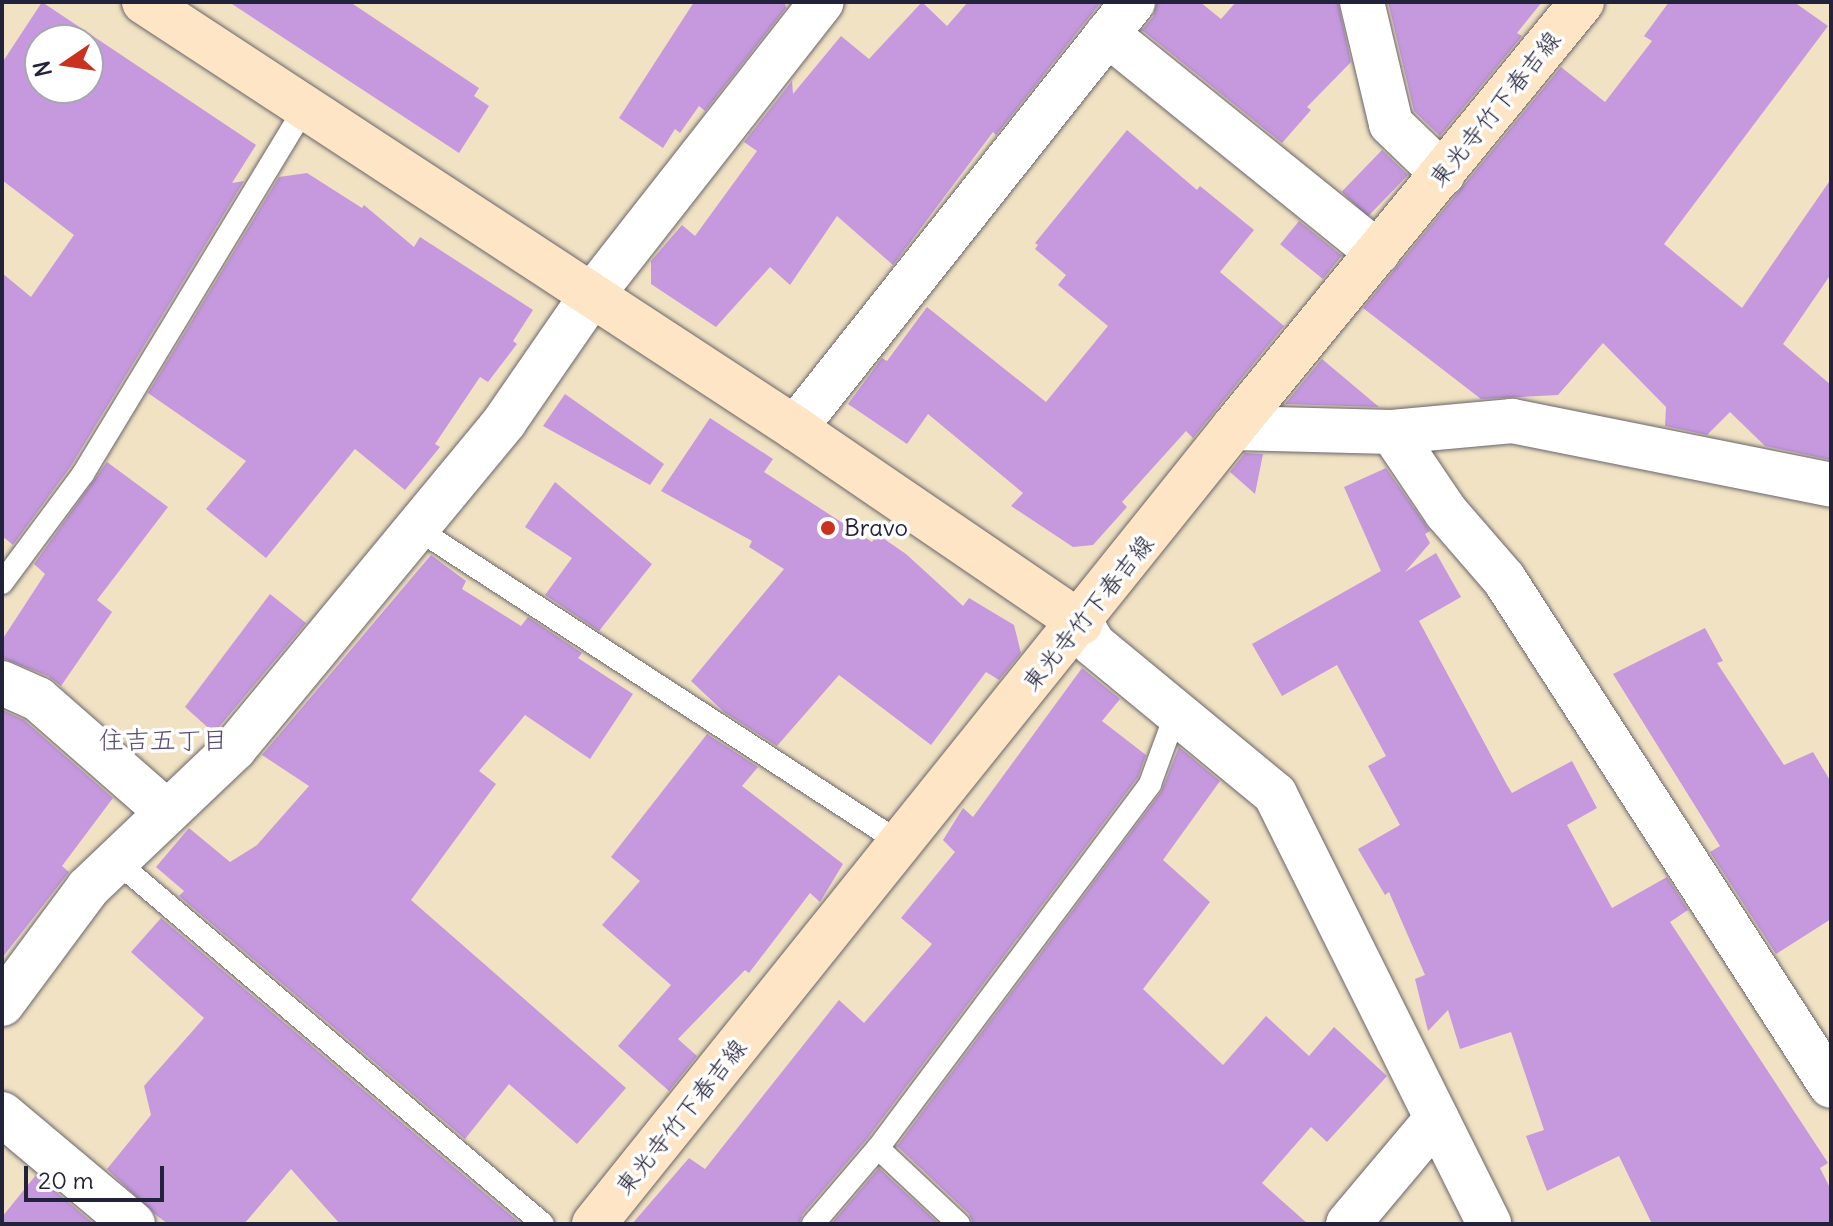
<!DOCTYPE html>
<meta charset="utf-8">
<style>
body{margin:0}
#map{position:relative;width:1833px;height:1226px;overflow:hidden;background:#f0e2c3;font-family:Delius,"Klee One",sans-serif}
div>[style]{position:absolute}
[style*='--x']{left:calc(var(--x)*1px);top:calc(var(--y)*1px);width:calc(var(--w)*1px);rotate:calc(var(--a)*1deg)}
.building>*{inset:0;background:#c699df;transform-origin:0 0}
.roads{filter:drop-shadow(0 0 2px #6a656b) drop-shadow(0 0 2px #6a656b)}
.lane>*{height:22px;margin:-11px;padding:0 11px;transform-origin:11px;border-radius:11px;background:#fff}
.street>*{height:44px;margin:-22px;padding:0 22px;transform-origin:22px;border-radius:22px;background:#fff}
.secondary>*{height:44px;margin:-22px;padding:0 22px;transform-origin:22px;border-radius:22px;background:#fde5c5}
.dots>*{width:22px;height:22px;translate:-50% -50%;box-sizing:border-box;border:4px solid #fff;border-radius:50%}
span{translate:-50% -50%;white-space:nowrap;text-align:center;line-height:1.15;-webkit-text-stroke:7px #fff;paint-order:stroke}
.street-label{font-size:24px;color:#22223b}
.poi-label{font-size:24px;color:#22223b}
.left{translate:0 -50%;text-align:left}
.neighbourhood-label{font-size:26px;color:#5b4c74}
.frame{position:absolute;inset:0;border:4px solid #22223b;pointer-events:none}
.north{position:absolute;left:24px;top:24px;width:80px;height:80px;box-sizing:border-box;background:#fff;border:2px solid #a7a7b1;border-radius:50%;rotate:257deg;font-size:22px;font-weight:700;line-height:32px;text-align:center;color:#22223b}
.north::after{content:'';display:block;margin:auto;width:28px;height:36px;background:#c8321e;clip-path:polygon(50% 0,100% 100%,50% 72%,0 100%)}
.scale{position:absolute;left:24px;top:1166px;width:140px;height:36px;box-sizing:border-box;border:4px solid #22223b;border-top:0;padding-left:10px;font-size:24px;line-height:28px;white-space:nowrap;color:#22223b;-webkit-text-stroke:6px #fff;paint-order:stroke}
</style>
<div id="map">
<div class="building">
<div style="clip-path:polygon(evenodd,42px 2px,256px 145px,232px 183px,244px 181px,71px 466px,13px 545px,2px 536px,2px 273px,31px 297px,74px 235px,2px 180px,2px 63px,42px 2px,40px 40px,88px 40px,88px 88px,40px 88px,40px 40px)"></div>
<div style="clip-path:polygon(229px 2px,350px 2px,479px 88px,474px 96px,489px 106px,459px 153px)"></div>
<div style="clip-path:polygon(694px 2px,785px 2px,786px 8px,705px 111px,699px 106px,680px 133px,675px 129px,663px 148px,619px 118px)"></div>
<div style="clip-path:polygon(922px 2px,947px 26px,968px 2px,1101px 2px,996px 135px,993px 132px,893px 265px,837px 216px,790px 285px,770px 267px,716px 327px,651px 284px,651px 261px,682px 225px,695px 236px,757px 151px,744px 142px,792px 81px,793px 94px,841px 36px,869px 59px)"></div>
<div style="clip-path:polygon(1157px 2px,1200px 2px,1221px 19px,1236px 2px,1338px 2px,1351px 62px,1307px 107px,1311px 110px,1282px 143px,1142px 30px,1153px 17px)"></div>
<div style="clip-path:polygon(1388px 2px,1542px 2px,1517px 33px,1522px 36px,1440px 136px,1414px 111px)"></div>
<div style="clip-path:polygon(1669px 2px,1794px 2px,1828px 26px,1664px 244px,1742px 308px,1831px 179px,1831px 274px,1783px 344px,1831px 385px,1831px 460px,1765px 446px,1730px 412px,1707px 435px,1665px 426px,1666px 407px,1603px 343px,1558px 395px,1481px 399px,1363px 308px,1561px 67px,1605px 102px,1652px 41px,1644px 36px)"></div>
<div style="clip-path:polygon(1127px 130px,1197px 190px,1200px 186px,1254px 230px,1220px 272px,1284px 326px,1193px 438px,1186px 431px,1122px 502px,1127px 507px,1093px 545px,1073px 547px,1011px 506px,1023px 493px,928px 414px,907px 444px,848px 404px,882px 358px,887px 361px,927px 307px,1046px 402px,1108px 326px,1058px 285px,1066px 275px,1035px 249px,1038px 245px,1035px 243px)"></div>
<div style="left:1382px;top:150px;width:36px;height:58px;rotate:44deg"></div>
<div style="clip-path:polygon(307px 173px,362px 208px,364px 205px,414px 247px,420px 237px,533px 310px,513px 341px,517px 344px,488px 382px,480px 377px,435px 444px,440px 447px,405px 490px,355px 449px,266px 558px,206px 509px,246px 461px,148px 393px,279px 177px)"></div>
<div style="left:1299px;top:221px;width:55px;height:30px;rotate:39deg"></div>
<div style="clip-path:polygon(1322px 359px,1379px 407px,1285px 404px)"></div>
<div style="clip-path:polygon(565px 394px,664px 464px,650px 485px,543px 426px)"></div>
<div style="clip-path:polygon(710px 418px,773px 459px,764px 472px,872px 542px,877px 534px,906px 554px,963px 606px,969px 598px,1014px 625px,1021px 653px,999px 680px,986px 672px,931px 745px,839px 675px,777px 746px,724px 712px,691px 681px,784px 569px,749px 547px,752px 541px,661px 491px)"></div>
<div style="clip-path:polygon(1245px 453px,1263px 454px,1255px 494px,1230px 472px)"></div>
<div style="clip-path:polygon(107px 462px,168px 507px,97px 600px,112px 612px,61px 686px,48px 676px,2px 658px,2px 640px,45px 574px,34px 564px)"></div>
<div style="clip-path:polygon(1386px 468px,1430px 531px,1425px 534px,1430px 543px,1405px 572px,1436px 553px,1461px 597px,1419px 621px,1507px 785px,1512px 793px,1572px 761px,1597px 808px,1567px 825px,1612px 908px,1667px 877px,1688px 910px,1670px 922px,1828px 1163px,1820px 1168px,1831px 1190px,1831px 1224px,1652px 1224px,1619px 1156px,1547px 1191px,1526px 1136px,1544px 1130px,1511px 1032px,1460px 1049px,1448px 1010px,1428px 1031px,1415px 979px,1425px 975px,1389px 892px,1385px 895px,1358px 849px,1400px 825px,1368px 766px,1386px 756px,1337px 665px,1282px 696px,1252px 644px,1381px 571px,1344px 487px)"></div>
<div style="clip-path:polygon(555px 482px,652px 564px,599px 631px,545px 595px,572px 558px,525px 527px)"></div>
<div style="clip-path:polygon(431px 555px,466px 581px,462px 589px,521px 626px,528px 617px,582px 653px,578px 658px,633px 694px,590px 759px,525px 715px,479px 771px,496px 784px,411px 900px,626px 1088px,577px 1144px,509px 1084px,465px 1139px,179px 896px,184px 891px,156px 867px,189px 828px,230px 862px,257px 845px,309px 786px,262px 755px)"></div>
<div style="clip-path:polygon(270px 594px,306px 623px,214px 733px,185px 707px)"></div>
<div style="clip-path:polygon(1705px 628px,1723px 661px,1717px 663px,1784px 765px,1813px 752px,1831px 782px,1831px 919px,1776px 954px,1710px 852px,1720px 846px,1613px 674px)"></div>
<div style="clip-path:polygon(1082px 668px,1120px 699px,1102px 721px,1146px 755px,1138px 777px,867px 1139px,802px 1215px,799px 1224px,632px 1224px,689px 1158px,705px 1169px,839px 1000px,864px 1023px,932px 944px,901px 918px,955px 852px,943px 840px,963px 808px,973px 817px)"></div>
<div style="clip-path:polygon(2px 710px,24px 720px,113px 798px,62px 866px,69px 872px,2px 958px)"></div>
<div style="clip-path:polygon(707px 734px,758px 767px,742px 786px,843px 864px,820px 902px,810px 893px,749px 973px,745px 970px,678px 1039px,697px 1056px,669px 1091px,618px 1046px,671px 985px,602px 925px,640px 881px,611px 857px)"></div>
<div style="clip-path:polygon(1179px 747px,1220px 781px,1163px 860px,1210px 902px,1143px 989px,1223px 1065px,1266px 1016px,1309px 1056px,1334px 1027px,1387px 1076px,1327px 1142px,1311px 1127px,1262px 1183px,1308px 1224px,973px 1224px,969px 1214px,897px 1146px,1161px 792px)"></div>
<div style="clip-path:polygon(161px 918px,521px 1224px,340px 1224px,291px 1169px,244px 1224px,168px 1224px,156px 1215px,107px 1169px,151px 1115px,144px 1086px,204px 1018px,131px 952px)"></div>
<div style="clip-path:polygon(879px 1168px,939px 1224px,831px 1224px)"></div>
<div style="clip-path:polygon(36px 1175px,94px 1224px,2px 1224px,2px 1217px)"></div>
</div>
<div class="roads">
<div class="lane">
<div style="--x:416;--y:528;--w:580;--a:33.03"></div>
<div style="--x:2;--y:583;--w:136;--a:-53.4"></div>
<div style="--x:83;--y:474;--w:429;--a:-58.8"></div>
<div style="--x:116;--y:861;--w:560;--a:40.37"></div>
<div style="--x:878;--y:1148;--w:111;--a:43.2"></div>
<div style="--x:813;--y:1224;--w:100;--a:-49.5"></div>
<div style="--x:878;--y:1148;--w:454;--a:-53.2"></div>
<div style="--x:1150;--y:784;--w:76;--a:-69.9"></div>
</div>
<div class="street">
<div style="--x:1362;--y:2;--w:125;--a:76.6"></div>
<div style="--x:1391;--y:124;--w:72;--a:43.9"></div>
<div style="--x:1107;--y:34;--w:348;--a:38.9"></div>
<div style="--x:795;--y:428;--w:544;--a:-51.57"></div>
<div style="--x:1233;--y:428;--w:159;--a:1.4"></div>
<div style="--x:1392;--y:432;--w:121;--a:-5.2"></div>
<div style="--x:1512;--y:421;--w:325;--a:11.3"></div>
<div style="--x:1392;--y:432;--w:97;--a:56"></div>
<div style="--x:1446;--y:512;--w:89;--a:49.1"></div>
<div style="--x:1504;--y:579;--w:603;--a:57.18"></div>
<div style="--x:1081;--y:623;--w:24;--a:60"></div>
<div style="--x:1093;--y:644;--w:236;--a:39.5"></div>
<div style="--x:1275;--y:794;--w:480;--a:63.5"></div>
<div style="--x:2;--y:683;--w:39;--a:24"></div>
<div style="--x:38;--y:699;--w:170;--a:41.2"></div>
<div style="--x:2;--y:1004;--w:144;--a:-53.4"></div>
<div style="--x:88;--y:888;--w:202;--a:-43.6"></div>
<div style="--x:234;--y:749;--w:425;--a:-50.4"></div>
<div style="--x:505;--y:421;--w:153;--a:-55.4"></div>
<div style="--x:592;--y:295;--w:372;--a:-51.9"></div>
<div style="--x:2;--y:1114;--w:171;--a:40"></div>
<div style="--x:1348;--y:1224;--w:138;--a:-50"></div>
</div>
<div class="secondary">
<div style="--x:144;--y:2;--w:778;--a:33.2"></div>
<div style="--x:795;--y:428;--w:346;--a:34.3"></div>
<div style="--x:594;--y:1224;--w:1021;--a:-51.24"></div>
<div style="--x:1233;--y:428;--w:551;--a:-50.67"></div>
</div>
</div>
<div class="dots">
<div style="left:828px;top:528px;background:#c8321e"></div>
</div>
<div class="street-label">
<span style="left:1495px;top:109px;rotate:-51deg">東光寺竹下春吉線</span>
<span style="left:1088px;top:613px;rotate:-51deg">東光寺竹下春吉線</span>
<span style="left:681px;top:1117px;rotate:-51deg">東光寺竹下春吉線</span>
</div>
<div class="poi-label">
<span class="left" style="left:844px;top:528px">Bravo</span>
</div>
<div class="neighbourhood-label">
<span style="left:163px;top:740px">住吉五丁目</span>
</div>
<div class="frame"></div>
<div class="north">N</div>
<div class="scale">20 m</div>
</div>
